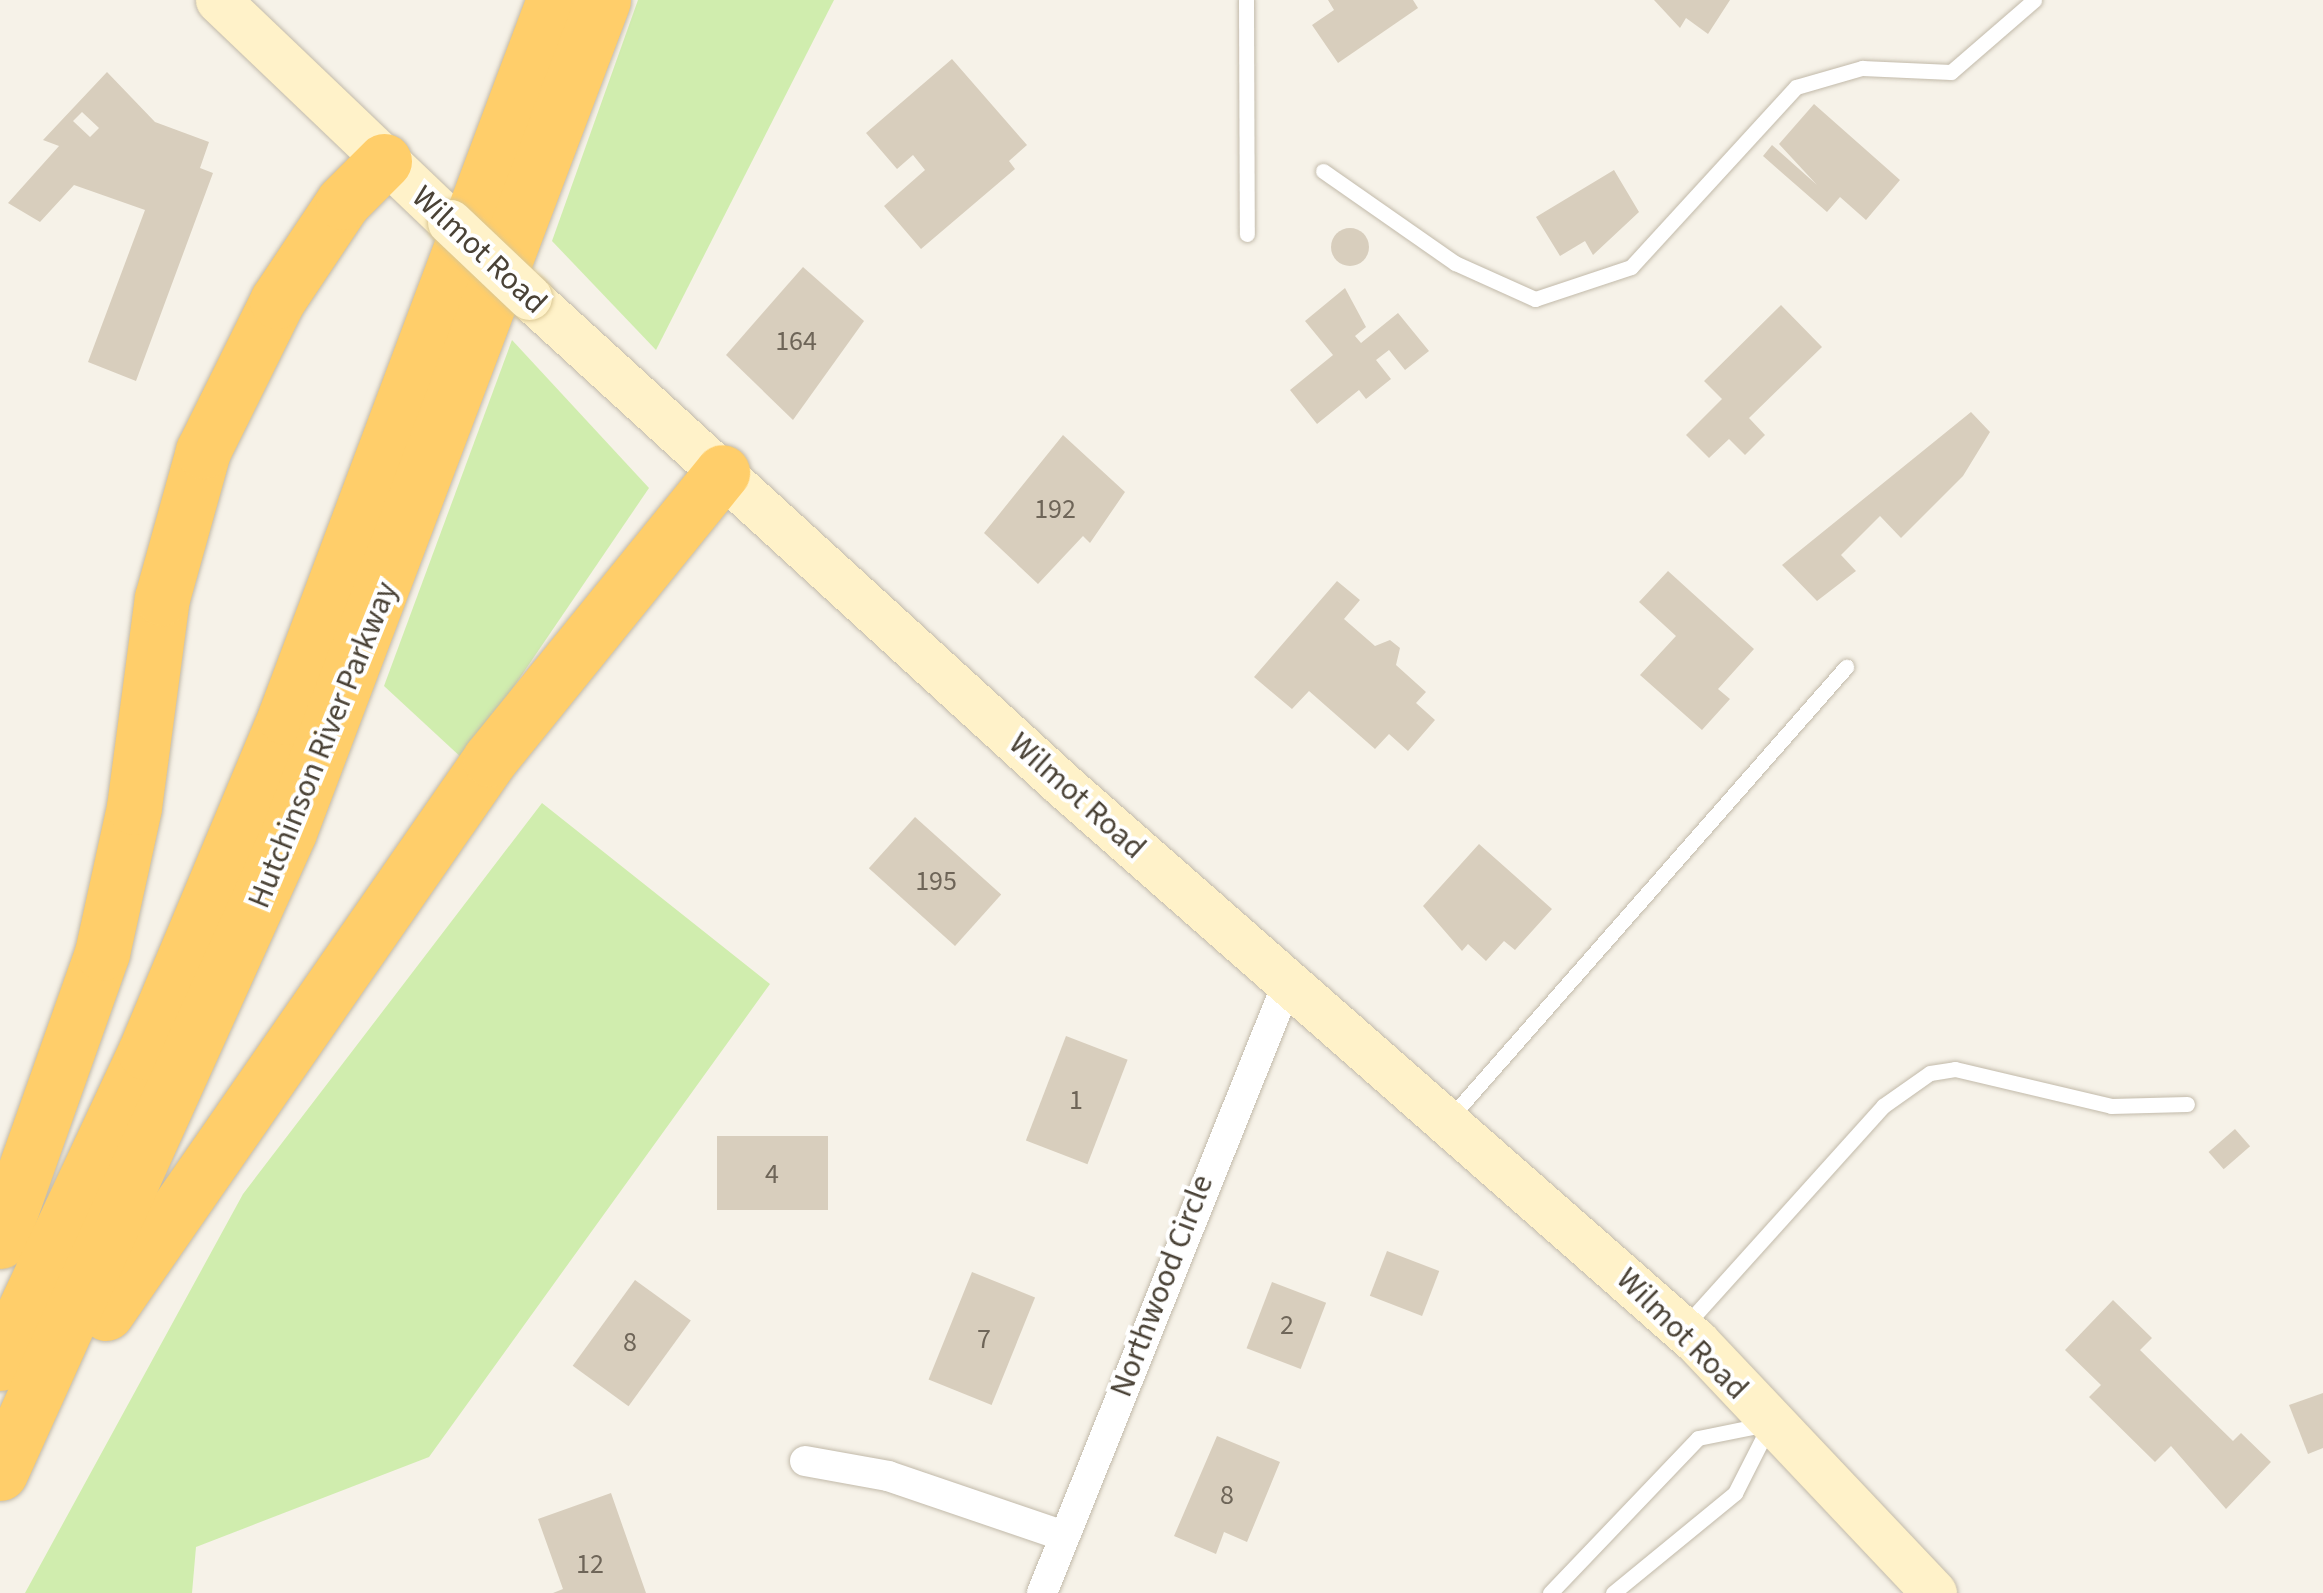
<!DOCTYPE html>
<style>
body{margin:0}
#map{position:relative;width:2323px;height:1593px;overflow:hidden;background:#f6f2e8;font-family:"Source Sans 3",sans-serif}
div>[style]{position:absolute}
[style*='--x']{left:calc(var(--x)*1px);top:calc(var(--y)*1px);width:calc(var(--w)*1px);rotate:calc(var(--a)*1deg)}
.green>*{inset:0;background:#d0edae}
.building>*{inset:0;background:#d8cebd;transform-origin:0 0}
.round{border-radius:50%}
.roads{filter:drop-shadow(0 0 2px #c2baaa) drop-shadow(0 0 2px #c2baaa)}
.lane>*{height:15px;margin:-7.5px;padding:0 7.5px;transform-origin:7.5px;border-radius:7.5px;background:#fff}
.street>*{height:30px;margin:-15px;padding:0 15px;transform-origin:15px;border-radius:15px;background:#fff}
.secondary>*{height:45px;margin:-22.5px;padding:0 22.5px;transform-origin:22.5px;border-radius:22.5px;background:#fff2c9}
.highway>*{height:55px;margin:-27.5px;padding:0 27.5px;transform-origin:27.5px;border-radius:27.5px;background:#ffce6a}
.bridges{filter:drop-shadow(0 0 2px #dac794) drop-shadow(0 0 2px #dac794)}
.secondary-bridge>*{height:45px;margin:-22.5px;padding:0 22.5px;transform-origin:22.5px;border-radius:22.5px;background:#fff2c9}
span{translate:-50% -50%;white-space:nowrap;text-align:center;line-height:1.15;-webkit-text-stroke:8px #fff;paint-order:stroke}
.number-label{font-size:28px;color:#6e6558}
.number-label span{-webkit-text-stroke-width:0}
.street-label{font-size:32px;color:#4a4236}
</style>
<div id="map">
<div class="green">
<div style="clip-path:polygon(638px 0,834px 0,656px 350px,552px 241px)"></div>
<div style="clip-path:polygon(512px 340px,649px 488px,464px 760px,384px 686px)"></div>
<div style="clip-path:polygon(542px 803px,770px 984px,429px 1457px,196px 1547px,192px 1593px,25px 1593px,243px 1194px)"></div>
</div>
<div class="building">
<div style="clip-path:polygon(1328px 0,1413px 0,1418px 8px,1338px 63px,1312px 25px,1334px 10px)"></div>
<div style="clip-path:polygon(1654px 0,1730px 0,1708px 34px,1686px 18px,1680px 28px)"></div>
<div style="clip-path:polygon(952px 59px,1027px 145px,1009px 161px,1015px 169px,921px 249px,884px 206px,925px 170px,913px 155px,897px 169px,866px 133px)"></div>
<div style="clip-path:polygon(evenodd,107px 72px,155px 122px,209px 142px,200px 168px,213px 173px,136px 381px,88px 362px,145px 210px,74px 185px,40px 222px,8px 203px,59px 146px,43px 140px,107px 72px,82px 112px,99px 128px,90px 137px,73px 121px,82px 112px)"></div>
<div style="clip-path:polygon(1814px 104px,1900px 180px,1866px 220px,1840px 197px,1827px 212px,1763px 156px,1772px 145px,1817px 185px,1779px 144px)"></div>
<div style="clip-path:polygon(1614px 170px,1639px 212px,1593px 255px,1585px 241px,1560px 256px,1536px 217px)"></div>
<div class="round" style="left:1331px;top:228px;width:38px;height:38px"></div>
<div style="clip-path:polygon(803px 267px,864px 321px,793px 420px,726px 355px)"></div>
<div style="clip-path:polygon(1345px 288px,1366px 327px,1355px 336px,1361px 343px,1398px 313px,1429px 351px,1405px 370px,1389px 350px,1376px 360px,1391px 379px,1366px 399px,1359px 390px,1317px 424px,1290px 390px,1333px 355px,1305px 321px)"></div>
<div style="clip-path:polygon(1781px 305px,1822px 347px,1749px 418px,1765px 435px,1745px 455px,1729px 439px,1709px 458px,1686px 435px,1722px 399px,1704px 381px)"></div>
<div style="clip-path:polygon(1971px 412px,1990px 432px,1963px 476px,1901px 538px,1880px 516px,1841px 555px,1856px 571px,1817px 601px,1782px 565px)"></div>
<div style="clip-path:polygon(1063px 435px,1125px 492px,1090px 543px,1083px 536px,1038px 584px,984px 533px)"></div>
<div style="clip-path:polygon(1668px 571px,1754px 649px,1718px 689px,1730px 699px,1702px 730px,1640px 675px,1676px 636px,1639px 602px)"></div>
<div style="clip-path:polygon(1337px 581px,1360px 600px,1344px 619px,1375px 646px,1390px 640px,1400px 648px,1396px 665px,1426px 692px,1416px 703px,1435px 720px,1408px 751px,1389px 734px,1375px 749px,1309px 691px,1292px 709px,1254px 677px)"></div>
<div style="left:915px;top:817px;width:116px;height:69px;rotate:42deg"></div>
<div style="clip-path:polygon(1479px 844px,1552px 909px,1515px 950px,1504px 941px,1486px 961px,1468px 944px,1462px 951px,1423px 906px)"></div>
<div style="left:1066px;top:1036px;width:66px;height:112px;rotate:21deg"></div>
<div style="left:2235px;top:1129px;width:23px;height:35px;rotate:49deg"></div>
<div style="left:828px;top:1136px;width:74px;height:111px;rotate:90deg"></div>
<div style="left:1387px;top:1251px;width:56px;height:48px;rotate:21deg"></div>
<div style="left:972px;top:1272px;width:68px;height:116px;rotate:22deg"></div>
<div style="left:635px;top:1280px;width:69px;height:106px;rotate:36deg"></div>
<div style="left:1272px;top:1282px;width:58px;height:71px;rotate:21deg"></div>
<div style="clip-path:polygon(2113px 1300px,2152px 1338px,2140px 1350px,2233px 1441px,2241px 1433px,2271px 1462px,2226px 1509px,2171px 1446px,2155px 1462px,2089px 1397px,2101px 1385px,2065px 1350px)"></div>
<div style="clip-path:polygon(2323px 1393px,2323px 1448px,2308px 1454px,2289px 1405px)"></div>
<div style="clip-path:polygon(1217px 1436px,1280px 1462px,1247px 1542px,1224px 1532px,1216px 1554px,1174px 1536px)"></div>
<div style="clip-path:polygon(611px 1493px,646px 1593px,553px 1593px,563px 1589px,538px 1519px)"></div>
</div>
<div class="roads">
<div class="lane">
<div style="--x:1246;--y:0;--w:234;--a:89.8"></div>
<div style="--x:1323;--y:171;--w:161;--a:34.9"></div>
<div style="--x:1455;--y:263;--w:88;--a:24.2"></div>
<div style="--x:1535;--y:299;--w:101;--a:-18.4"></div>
<div style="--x:1631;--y:267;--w:244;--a:-47.5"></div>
<div style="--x:1796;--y:87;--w:69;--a:-16.1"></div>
<div style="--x:1862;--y:68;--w:89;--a:2.6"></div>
<div style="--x:1951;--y:72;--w:110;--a:-40.9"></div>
<div style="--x:1449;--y:1119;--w:602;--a:-48.71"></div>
<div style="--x:1685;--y:1326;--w:296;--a:-48"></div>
<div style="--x:1883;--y:1106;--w:57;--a:-35.1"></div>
<div style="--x:1930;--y:1073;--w:25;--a:-9"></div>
<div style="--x:1955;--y:1069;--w:160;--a:13.3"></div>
<div style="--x:2111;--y:1106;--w:76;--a:-1.5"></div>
<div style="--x:1550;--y:1593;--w:214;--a:-46.3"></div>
<div style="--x:1698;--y:1438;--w:70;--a:-11.5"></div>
<div style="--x:1613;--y:1593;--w:158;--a:-39.3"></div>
<div style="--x:1735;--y:1493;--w:73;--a:-63.1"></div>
</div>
<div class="street">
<div style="--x:805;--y:1461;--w:84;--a:10.2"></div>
<div style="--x:888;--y:1476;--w:186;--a:18.8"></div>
<div style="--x:1042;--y:1593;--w:659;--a:-68.07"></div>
</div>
<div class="secondary">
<div style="--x:218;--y:0;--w:321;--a:43.7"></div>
<div style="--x:529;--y:297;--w:723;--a:42.42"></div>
<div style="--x:1063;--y:785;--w:844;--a:41.3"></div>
<div style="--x:1697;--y:1342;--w:345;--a:46.6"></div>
</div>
<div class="highway">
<div style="--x:0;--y:1241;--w:306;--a:-70.5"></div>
<div style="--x:102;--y:953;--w:149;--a:-77.6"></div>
<div style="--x:134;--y:807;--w:211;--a:-82.4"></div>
<div style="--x:162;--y:598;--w:153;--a:-74.4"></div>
<div style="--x:203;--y:451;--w:167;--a:-63.7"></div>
<div style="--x:277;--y:301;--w:119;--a:-56.3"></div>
<div style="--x:343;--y:202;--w:58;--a:-45"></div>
<div style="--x:106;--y:1313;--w:674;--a:-55.27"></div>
<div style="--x:490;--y:759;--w:369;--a:-51"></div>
<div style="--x:0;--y:1363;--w:343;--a:-65"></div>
<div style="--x:145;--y:1052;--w:363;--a:-67.3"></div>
<div style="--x:285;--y:717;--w:766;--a:-69.44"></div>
<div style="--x:0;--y:1473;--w:703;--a:-65.73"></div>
<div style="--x:289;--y:832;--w:889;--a:-69.32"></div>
</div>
</div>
<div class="bridges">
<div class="secondary-bridge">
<div style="--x:450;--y:222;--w:109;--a:43.5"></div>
</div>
</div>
<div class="number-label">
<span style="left:796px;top:341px">164</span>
<span style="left:1055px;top:509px">192</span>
<span style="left:936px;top:881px">195</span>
<span style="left:1076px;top:1100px">1</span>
<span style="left:772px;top:1174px">4</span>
<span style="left:1287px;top:1325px">2</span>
<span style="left:984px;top:1339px">7</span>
<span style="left:630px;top:1342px">8</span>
<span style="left:1227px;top:1495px">8</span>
<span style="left:590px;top:1564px">12</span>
</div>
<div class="street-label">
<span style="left:479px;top:250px;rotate:43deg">Wilmot Road</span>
<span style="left:323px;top:745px;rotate:-68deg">Hutchinson River Parkway</span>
<span style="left:1077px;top:796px;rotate:42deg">Wilmot Road</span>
<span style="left:1162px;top:1286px;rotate:-69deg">Northwood Circle</span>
<span style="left:1682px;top:1334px;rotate:45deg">Wilmot Road</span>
</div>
</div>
